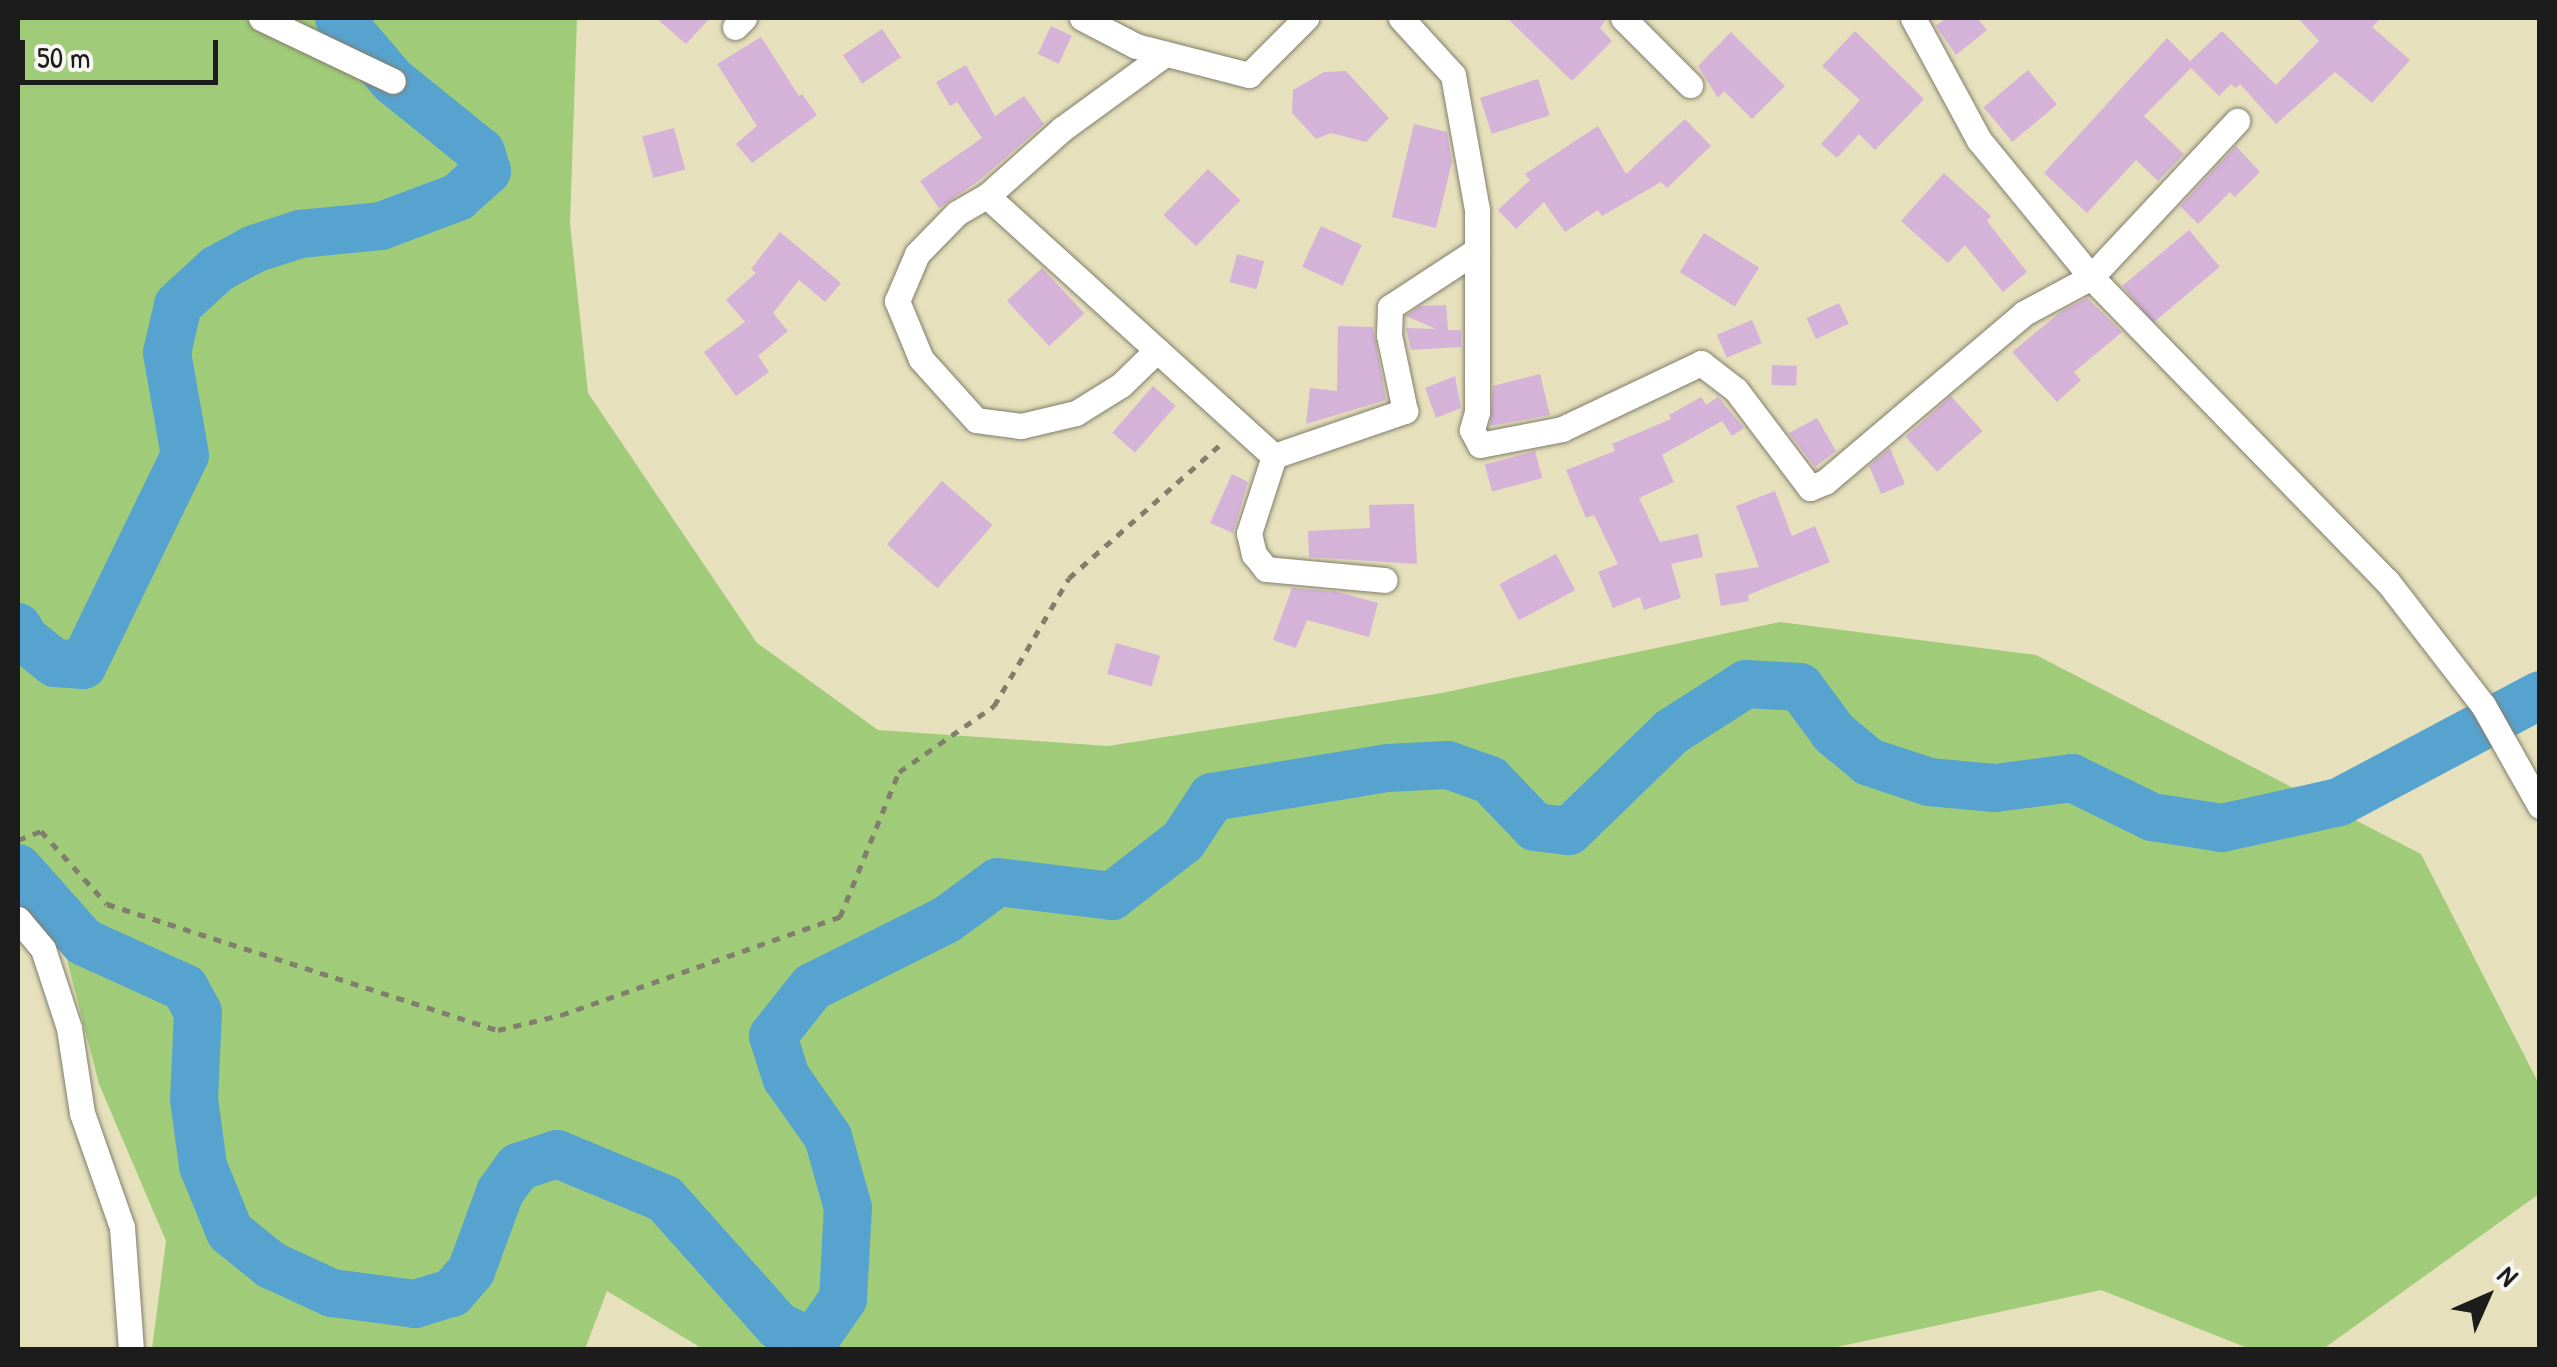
<!DOCTYPE html>
<style>
body{margin:0}
#map{position:relative;width:2557px;height:1367px;overflow:hidden;background:#e6e0bc;font-family:"Patrick Hand",sans-serif}
div>[style]{position:absolute}
[style*='--x']{left:calc(var(--x)*1px);top:calc(var(--y)*1px);width:calc(var(--w)*1px);rotate:calc(var(--a)*1deg)}
.green>*{inset:0;background:#a0cc79}
.river>*{height:48px;margin:-24px;padding:0 24px;transform-origin:24px;border-radius:24px;background:#57a3cf}
.building>*{inset:0;background:#d5b3d9;transform-origin:0 0}
.path>*{height:5px;margin-top:-2.5px;transform-origin:0;background:repeating-linear-gradient(90deg,#817e6c 0 8px,transparent 0 16px)}
.roads{filter:drop-shadow(0 0 2px #817e6c) drop-shadow(0 0 2px #817e6c)}
.minor>*{height:25px;margin:-12.5px;padding:0 12.5px;transform-origin:12.5px;border-radius:12.5px;background:#fff}
span{translate:-50% -50%;white-space:nowrap;text-align:center;line-height:1.15;-webkit-text-stroke:10px #f6f6f2;paint-order:stroke}
.frame{position:absolute;inset:0;border:20px solid #1c1c1c;pointer-events:none}
.north{position:absolute;left:2437px;top:1247px;width:100px;height:100px;-webkit-text-stroke:8px #f6f6f2;paint-order:stroke;rotate:45deg;font-size:28px;font-weight:700;line-height:40px;text-align:center;color:#1c1c1c}
.north::after{content:'';display:block;margin:auto;width:35px;height:45px;background:#1c1c1c;clip-path:polygon(50% 0,100% 100%,50% 72%,0 100%)}
.scale{position:absolute;left:20px;top:40px;width:198px;height:45px;box-sizing:border-box;border:5px solid #1c1c1c;border-top:0;padding-left:12px;font-size:30px;line-height:35px;white-space:nowrap;color:#1c1c1c;-webkit-text-stroke:8px #f6f6f2;paint-order:stroke}
</style>
<div id="map">
<div class="green">
<div style="clip-path:polygon(18px 18px,577px 18px,570px 223px,588px 393px,757px 643px,878px 730px,1108px 746px,1442px 693px,1780px 622px,2036px 655px,2421px 854px,2539px 1084px,2539px 1194px,2323px 1349px,2250px 1349px,2101px 1290px,1823px 1350px,703px 1349px,607px 1291px,585px 1349px,152px 1349px,166px 1241px,99px 1084px,66px 956px,18px 898px)"></div>
</div>
<div class="river">
<div style="--x:18;--y:627;--w:14;--a:60"></div>
<div style="--x:25;--y:639;--w:38;--a:39"></div>
<div style="--x:55;--y:663;--w:28;--a:4"></div>
<div style="--x:83;--y:665;--w:233;--a:-64.1"></div>
<div style="--x:185;--y:455;--w:104;--a:-100"></div>
<div style="--x:167;--y:353;--w:49;--a:-77.1"></div>
<div style="--x:178;--y:305;--w:53;--a:-42.7"></div>
<div style="--x:217;--y:269;--w:42;--a:-28.4"></div>
<div style="--x:254;--y:249;--w:48;--a:-18.1"></div>
<div style="--x:300;--y:234;--w:81;--a:-5.6"></div>
<div style="--x:381;--y:226;--w:82;--a:-20.6"></div>
<div style="--x:458;--y:197;--w:39;--a:-42"></div>
<div style="--x:487;--y:171;--w:20;--a:-108"></div>
<div style="--x:481;--y:152;--w:113;--a:-141.1"></div>
<div style="--x:393;--y:81;--w:83;--a:-130.6"></div>
<div style="--x:18;--y:868;--w:99;--a:48.3"></div>
<div style="--x:84;--y:942;--w:111;--a:24.5"></div>
<div style="--x:185;--y:988;--w:27;--a:62"></div>
<div style="--x:198;--y:1012;--w:87;--a:92.6"></div>
<div style="--x:194;--y:1099;--w:68;--a:82.3"></div>
<div style="--x:203;--y:1166;--w:71;--a:67.8"></div>
<div style="--x:230;--y:1232;--w:53;--a:38.8"></div>
<div style="--x:271;--y:1265;--w:67;--a:24.7"></div>
<div style="--x:332;--y:1293;--w:84;--a:7.5"></div>
<div style="--x:415;--y:1304;--w:39;--a:-17"></div>
<div style="--x:452;--y:1293;--w:29;--a:-49"></div>
<div style="--x:471;--y:1271;--w:84;--a:-69.8"></div>
<div style="--x:500;--y:1192;--w:31;--a:-54"></div>
<div style="--x:518;--y:1167;--w:41;--a:-18.4"></div>
<div style="--x:557;--y:1154;--w:117;--a:22.6"></div>
<div style="--x:665;--y:1199;--w:170;--a:48.3"></div>
<div style="--x:778;--y:1326;--w:38;--a:25"></div>
<div style="--x:813;--y:1342;--w:52;--a:-55.1"></div>
<div style="--x:843;--y:1299;--w:91;--a:-86.9"></div>
<div style="--x:848;--y:1208;--w:74;--a:-105.7"></div>
<div style="--x:828;--y:1137;--w:73;--a:-125"></div>
<div style="--x:786;--y:1077;--w:43;--a:-107.6"></div>
<div style="--x:773;--y:1036;--w:63;--a:-51.5"></div>
<div style="--x:812;--y:987;--w:150;--a:-26.6"></div>
<div style="--x:946;--y:920;--w:64;--a:-36.2"></div>
<div style="--x:998;--y:882;--w:115;--a:7"></div>
<div style="--x:1112;--y:896;--w:90;--a:-37.8"></div>
<div style="--x:1183;--y:841;--w:53;--a:-56.6"></div>
<div style="--x:1212;--y:797;--w:177;--a:-9.4"></div>
<div style="--x:1387;--y:768;--w:61;--a:-2.8"></div>
<div style="--x:1448;--y:765;--w:45;--a:19.7"></div>
<div style="--x:1490;--y:780;--w:65;--a:46.2"></div>
<div style="--x:1535;--y:827;--w:34;--a:7"></div>
<div style="--x:1569;--y:831;--w:142;--a:-44.1"></div>
<div style="--x:1671;--y:732;--w:89;--a:-32.6"></div>
<div style="--x:1746;--y:684;--w:54;--a:3.2"></div>
<div style="--x:1800;--y:687;--w:57;--a:53.5"></div>
<div style="--x:1834;--y:733;--w:45;--a:39.6"></div>
<div style="--x:1869;--y:762;--w:63;--a:18.4"></div>
<div style="--x:1929;--y:782;--w:66;--a:5.2"></div>
<div style="--x:1995;--y:788;--w:78;--a:-7.4"></div>
<div style="--x:2072;--y:778;--w:89;--a:26"></div>
<div style="--x:2152;--y:817;--w:71;--a:8.9"></div>
<div style="--x:2222;--y:828;--w:120;--a:-12.5"></div>
<div style="--x:2339;--y:802;--w:228;--a:-28"></div>
</div>
<div class="building">
<div style="clip-path:polygon(656px 18px,710px 18px,686px 44px)"></div>
<div style="clip-path:polygon(1507px 18px,1607px 18px,1600px 28px,1612px 41px,1572px 81px)"></div>
<div style="clip-path:polygon(1946px 18px,1977px 18px,1987px 30px,1956px 55px,1936px 26px)"></div>
<div style="clip-path:polygon(2298px 18px,2381px 18px,2372px 27px,2410px 60px,2372px 103px,2335px 72px,2276px 124px,2240px 84px,2235px 88px,2231px 84px,2219px 96px,2191px 68px,2144px 116px,2184px 154px,2158px 181px,2136px 160px,2087px 213px,2044px 173px,2167px 38px,2190px 61px,2222px 31px,2276px 85px,2319px 41px)"></div>
<div style="left:1051px;top:26px;width:23px;height:31px;rotate:25deg"></div>
<div style="left:882px;top:29px;width:34px;height:47px;rotate:56deg"></div>
<div style="clip-path:polygon(1855px 31px,1924px 99px,1875px 150px,1859px 134px,1837px 158px,1821px 144px,1860px 100px,1822px 66px)"></div>
<div style="clip-path:polygon(1731px 32px,1785px 86px,1752px 119px,1724px 91px,1718px 98px,1698px 66px)"></div>
<div style="clip-path:polygon(761px 37px,799px 96px,802px 94px,817px 115px,752px 163px,736px 144px,757px 126px,717px 64px)"></div>
<div style="clip-path:polygon(966px 65px,995px 116px,1024px 96px,1044px 124px,981px 179px,939px 208px,920px 181px,982px 138px,957px 102px,950px 106px,936px 82px)"></div>
<div style="left:2028px;top:70px;width:45px;height:58px;rotate:50deg"></div>
<div style="clip-path:polygon(1346px 71px,1389px 118px,1366px 142px,1331px 133px,1316px 139px,1292px 113px,1293px 90px,1324px 72px)"></div>
<div style="left:1538px;top:79px;width:38px;height:61px;rotate:72deg"></div>
<div style="clip-path:polygon(1685px 119px,1711px 146px,1667px 188px,1661px 182px,1602px 216px,1598px 210px,1565px 232px,1544px 202px,1516px 229px,1498px 210px,1530px 180px,1525px 174px,1598px 126px,1626px 174px)"></div>
<div style="clip-path:polygon(1414px 124px,1447px 132px,1452px 162px,1436px 228px,1392px 217px)"></div>
<div style="left:674px;top:128px;width:43px;height:33px;rotate:75deg"></div>
<div style="clip-path:polygon(2236px 146px,2260px 172px,2235px 197px,2230px 192px,2198px 224px,2180px 206px)"></div>
<div style="left:1208px;top:169px;width:45px;height:64px;rotate:44deg"></div>
<div style="clip-path:polygon(1944px 173px,1991px 216px,1987px 221px,2027px 272px,2003px 292px,1965px 245px,1948px 263px,1901px 221px)"></div>
<div style="left:1321px;top:226px;width:45px;height:45px;rotate:25deg"></div>
<div style="left:2189px;top:230px;width:48px;height:87px;rotate:50deg"></div>
<div style="clip-path:polygon(780px 232px,841px 283px,825px 302px,799px 280px,773px 313px,788px 331px,758px 356px,769px 372px,736px 396px,704px 352px,745px 322px,726px 300px,756px 273px,751px 269px)"></div>
<div style="left:1704px;top:233px;width:65px;height:46px;rotate:32deg"></div>
<div style="left:1237px;top:254px;width:28px;height:29px;rotate:15deg"></div>
<div style="left:1042px;top:268px;width:62px;height:48px;rotate:47deg"></div>
<div style="clip-path:polygon(2087px 298px,2122px 332px,2074px 372px,2081px 380px,2057px 402px,2012px 352px,2062px 311px)"></div>
<div style="left:1839px;top:303px;width:23px;height:36px;rotate:65deg"></div>
<div style="clip-path:polygon(1446px 305px,1448px 330px,1461px 330px,1461px 347px,1411px 350px,1406px 328px,1436px 329px,1406px 316px,1420px 306px)"></div>
<div style="left:1752px;top:320px;width:25px;height:38px;rotate:67deg"></div>
<div style="clip-path:polygon(1338px 326px,1373px 327px,1386px 400px,1306px 424px,1310px 388px,1337px 391px)"></div>
<div style="left:1772px;top:365px;width:25px;height:20px;rotate:2deg"></div>
<div style="clip-path:polygon(1540px 374px,1550px 415px,1490px 426px,1493px 386px)"></div>
<div style="clip-path:polygon(1455px 376px,1461px 408px,1436px 418px,1425px 388px)"></div>
<div style="left:1153px;top:386px;width:30px;height:62px;rotate:41deg"></div>
<div style="left:1951px;top:396px;width:47px;height:61px;rotate:48deg"></div>
<div style="clip-path:polygon(1701px 397px,1706px 405px,1718px 397px,1744px 428px,1732px 436px,1722px 421px,1662px 455px,1674px 482px,1639px 498px,1660px 542px,1698px 534px,1703px 557px,1671px 564px,1681px 598px,1644px 610px,1640px 597px,1613px 608px,1598px 572px,1618px 564px,1594px 515px,1586px 518px,1566px 470px,1615px 451px,1612px 444px,1671px 419px,1669px 415px)"></div>
<div style="clip-path:polygon(1817px 418px,1836px 451px,1815px 467px,1789px 433px)"></div>
<div style="clip-path:polygon(1890px 448px,1905px 484px,1881px 494px,1869px 466px)"></div>
<div style="left:1535px;top:451px;width:28px;height:52px;rotate:75deg"></div>
<div style="clip-path:polygon(1232px 474px,1248px 482px,1233px 533px,1210px 523px)"></div>
<div style="left:942px;top:481px;width:67px;height:84px;rotate:41deg"></div>
<div style="clip-path:polygon(1775px 491px,1792px 536px,1815px 526px,1830px 562px,1748px 595px,1749px 601px,1721px 606px,1715px 574px,1759px 567px,1736px 506px)"></div>
<div style="clip-path:polygon(1414px 504px,1417px 564px,1309px 557px,1308px 531px,1370px 528px,1369px 505px)"></div>
<div style="left:1556px;top:554px;width:41px;height:64px;rotate:62deg"></div>
<div style="clip-path:polygon(1292px 588px,1338px 592px,1378px 603px,1369px 637px,1307px 620px,1296px 648px,1273px 640px)"></div>
<div style="left:1116px;top:643px;width:46px;height:32px;rotate:16deg"></div>
</div>
<div class="path">
<div style="--x:18;--y:840;--w:25;--a:-21"></div>
<div style="--x:41;--y:831;--w:98;--a:47.9"></div>
<div style="--x:107;--y:904;--w:411;--a:17.9"></div>
<div style="--x:498;--y:1030;--w:65;--a:-13.4"></div>
<div style="--x:561;--y:1015;--w:296;--a:-19.4"></div>
<div style="--x:840;--y:917;--w:157;--a:-67.9"></div>
<div style="--x:899;--y:772;--w:116;--a:-34.8"></div>
<div style="--x:994;--y:706;--w:148;--a:-59.6"></div>
<div style="--x:1069;--y:578;--w:205;--a:-41.4"></div>
</div>
<div class="roads">
<div class="minor">
<div style="--x:261;--y:18;--w:146;--a:25.5"></div>
<div style="--x:1082;--y:18;--w:61;--a:27.4"></div>
<div style="--x:1136;--y:46;--w:117;--a:14.4"></div>
<div style="--x:1249;--y:75;--w:81;--a:-45"></div>
<div style="--x:1401;--y:18;--w:77;--a:47.6"></div>
<div style="--x:1453;--y:75;--w:137;--a:79.9"></div>
<div style="--x:1477;--y:210;--w:202;--a:90"></div>
<div style="--x:1477;--y:412;--w:19;--a:106"></div>
<div style="--x:1472;--y:430;--w:17;--a:62"></div>
<div style="--x:1480;--y:445;--w:84;--a:-11"></div>
<div style="--x:1562;--y:429;--w:154;--a:-25.4"></div>
<div style="--x:1701;--y:363;--w:44;--a:37.6"></div>
<div style="--x:1736;--y:390;--w:123;--a:52.9"></div>
<div style="--x:1810;--y:488;--w:16;--a:-22"></div>
<div style="--x:1825;--y:482;--w:261;--a:-40.3"></div>
<div style="--x:2024;--y:313;--w:76;--a:-28.2"></div>
<div style="--x:2091;--y:277;--w:214;--a:-46.9"></div>
<div style="--x:1623;--y:18;--w:95;--a:45"></div>
<div style="--x:1913;--y:18;--w:139;--a:61.6"></div>
<div style="--x:1979;--y:140;--w:177;--a:50.7"></div>
<div style="--x:2091;--y:277;--w:424;--a:45.8"></div>
<div style="--x:2387;--y:581;--w:157;--a:52.3"></div>
<div style="--x:2483;--y:705;--w:116;--a:60.6"></div>
<div style="--x:735;--y:27;--w:13;--a:-45"></div>
<div style="--x:987;--y:196;--w:387;--a:42.2"></div>
<div style="--x:1157;--y:350;--w:50;--a:135.8"></div>
<div style="--x:1121;--y:385;--w:53;--a:148.1"></div>
<div style="--x:1076;--y:413;--w:57;--a:166.7"></div>
<div style="--x:1021;--y:426;--w:45;--a:-172.4"></div>
<div style="--x:976;--y:420;--w:82;--a:-132"></div>
<div style="--x:921;--y:359;--w:63;--a:-112.5"></div>
<div style="--x:897;--y:301;--w:51;--a:-66.9"></div>
<div style="--x:917;--y:254;--w:57;--a:-45.7"></div>
<div style="--x:957;--y:213;--w:34;--a:-30"></div>
<div style="--x:987;--y:196;--w:101;--a:-41.8"></div>
<div style="--x:1062;--y:129;--w:127;--a:-36.1"></div>
<div style="--x:1274;--y:456;--w:139;--a:-19"></div>
<div style="--x:1405;--y:411;--w:78;--a:-101.9"></div>
<div style="--x:1389;--y:335;--w:28;--a:-88"></div>
<div style="--x:1390;--y:307;--w:104;--a:-33.2"></div>
<div style="--x:1274;--y:456;--w:81;--a:108"></div>
<div style="--x:1249;--y:533;--w:22;--a:77"></div>
<div style="--x:1254;--y:554;--w:19;--a:51"></div>
<div style="--x:1266;--y:569;--w:119;--a:5.3"></div>
<div style="--x:18;--y:919;--w:39;--a:50"></div>
<div style="--x:43;--y:949;--w:83;--a:71.8"></div>
<div style="--x:69;--y:1028;--w:86;--a:81.3"></div>
<div style="--x:82;--y:1113;--w:121;--a:70.7"></div>
<div style="--x:122;--y:1227;--w:123;--a:85.8"></div>
</div>
</div>
<div class="frame"></div>
<div class="north">N</div>
<div class="scale">50 m</div>
</div>
